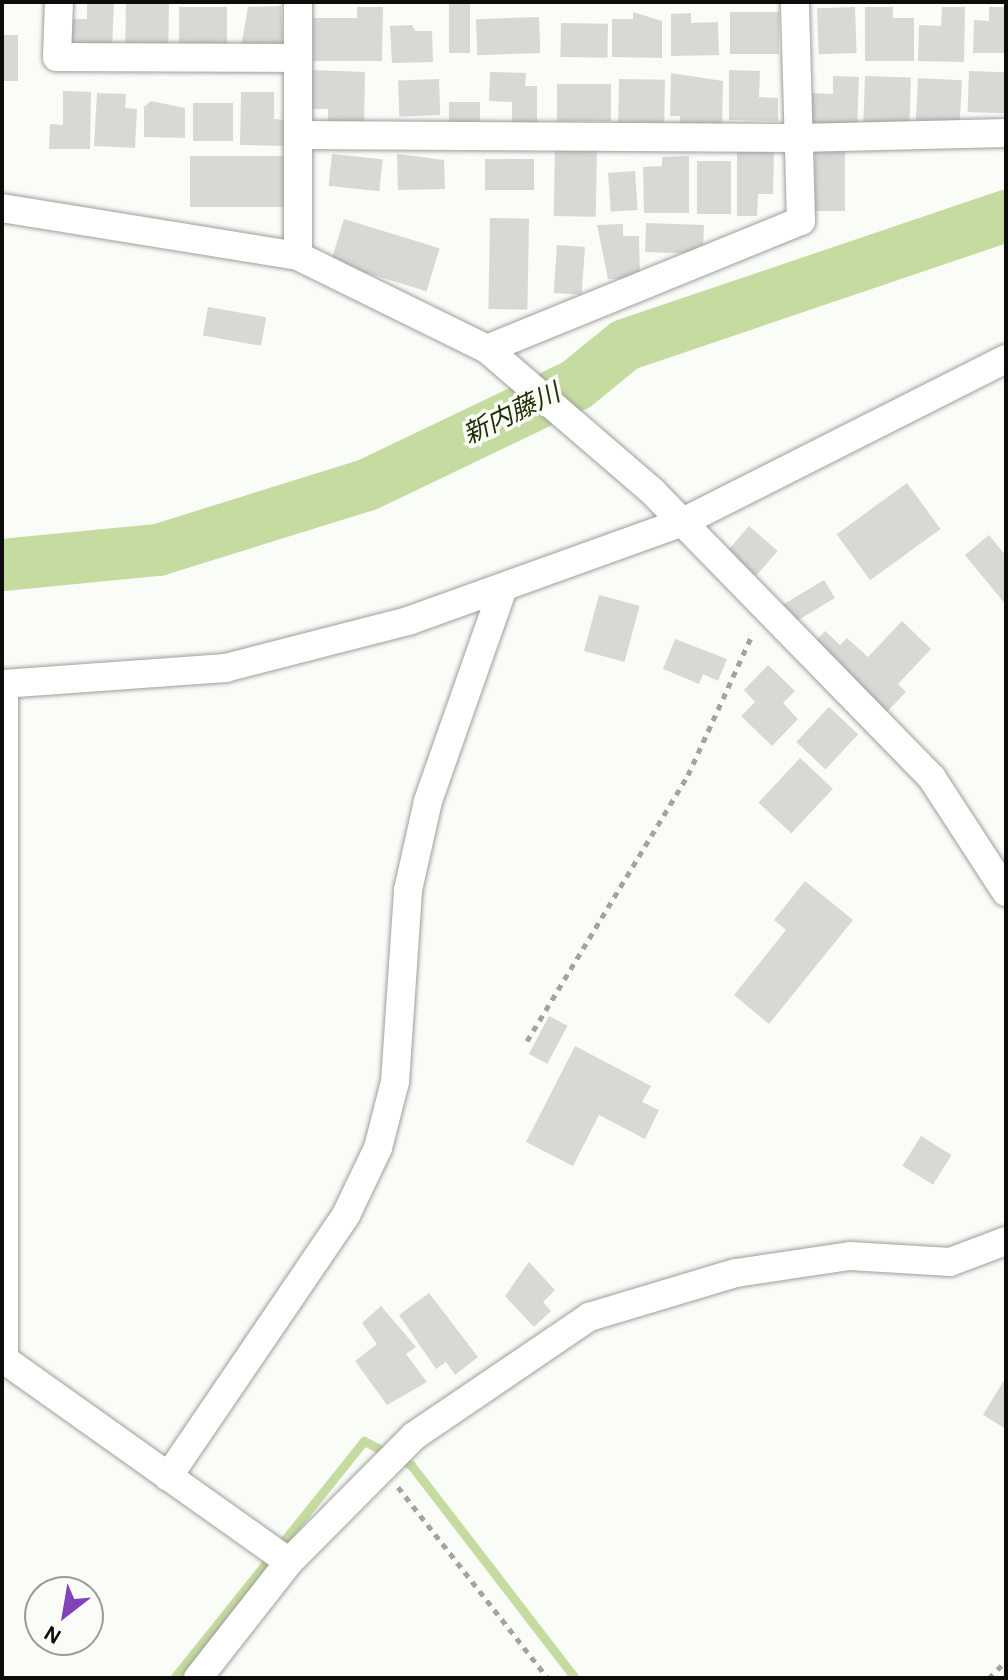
<!DOCTYPE html>
<meta charset="utf-8">
<style>
body{margin:0}
#map{position:relative;width:1008px;height:1680px;overflow:hidden;background:#f9fcf7;font-family:"Alegreya Sans","Noto Sans JP",sans-serif}
div>[style]{position:absolute}
[style*='--x']{left:calc(var(--x)*1px);top:calc(var(--y)*1px);width:calc(var(--w)*1px);rotate:calc(var(--a)*1deg)}
.stream>*{height:9px;margin:-4.5px;padding:0 4.5px;transform-origin:4.5px;border-radius:4.5px;background:#c5dba0}
.river>*{height:52px;margin:-26px;padding:0 26px;transform-origin:26px;border-radius:26px;background:#c5dba0}
.building>*{inset:0;background:#d7d9d4;transform-origin:0 0}
.path>*{height:5px;margin-top:-2.5px;transform-origin:0;background:repeating-linear-gradient(90deg,#a2a4a0 0 6px,transparent 0 12px)}
.roads{filter:drop-shadow(0 0 2px #9d9f9b) drop-shadow(0 0 2px #9d9f9b)}
.minor>*{height:28px;margin:-14px;padding:0 14px;transform-origin:14px;border-radius:14px;background:#fff}
span{translate:-50% -50%;white-space:nowrap;text-align:center;line-height:1.15;-webkit-text-stroke:7px #f9fcf7;paint-order:stroke}
.water-label{font-size:26px;color:#222f03;font-style:italic}
.frame{position:absolute;inset:0;border:4px solid #0c0c0b;pointer-events:none}
.north{position:absolute;left:24px;top:1576px;width:80px;height:80px;box-sizing:border-box;background:#f9fcf7;border:2px solid #9a9c99;border-radius:50%;rotate:211deg;font-size:22px;font-weight:700;line-height:32px;text-align:center;color:#0c0c0b}
.north::after{content:'';display:block;margin:auto;width:28px;height:36px;background:#8143b9;clip-path:polygon(50% 0,100% 100%,50% 72%,0 100%)}
</style>
<div id="map">
<div class="stream">
<div style="--x:174;--y:1678;--w:304;--a:-51.3"></div>
<div style="--x:364;--y:1441;--w:53;--a:27.1"></div>
<div style="--x:411;--y:1465;--w:269;--a:52.4"></div>
</div>
<div class="river">
<div style="--x:2;--y:565;--w:157;--a:-5.5"></div>
<div style="--x:158;--y:550;--w:219;--a:-17.3"></div>
<div style="--x:367;--y:485;--w:232;--a:-25.6"></div>
<div style="--x:576;--y:385;--w:63;--a:-39.2"></div>
<div style="--x:625;--y:345;--w:402;--a:-18.7"></div>
</div>
<div class="building">
<div style="clip-path:polygon(87px 2px,114px 2px,112px 49px,69px 47px,70px 19px,87px 19px)"></div>
<div style="left:126px;top:2px;width:43px;height:44px;rotate:1deg"></div>
<div style="left:449px;top:4px;width:21px;height:49px"></div>
<div style="clip-path:polygon(281px 6px,283px 46px,241px 47px,248px 7px)"></div>
<div style="left:179px;top:7px;width:48px;height:41px"></div>
<div style="clip-path:polygon(357px 7px,383px 7px,382px 61px,313px 61px,313px 18px,357px 18px)"></div>
<div style="left:855px;top:7px;width:46px;height:38px;rotate:88deg"></div>
<div style="clip-path:polygon(865px 7px,893px 7px,893px 18px,914px 18px,914px 61px,865px 61px)"></div>
<div style="clip-path:polygon(942px 7px,965px 7px,964px 62px,918px 61px,919px 25px,941px 26px)"></div>
<div style="clip-path:polygon(989px 7px,1006px 7px,1006px 53px,973px 53px,974px 20px,989px 21px)"></div>
<div style="clip-path:polygon(633px 12px,662px 21px,662px 58px,612px 57px,612px 19px,633px 19px)"></div>
<div style="left:730px;top:12px;width:49px;height:42px"></div>
<div style="clip-path:polygon(691px 13px,691px 23px,718px 22px,719px 55px,671px 56px,671px 14px)"></div>
<div style="left:539px;top:17px;width:36px;height:63px;rotate:88deg"></div>
<div style="left:561px;top:23px;width:47px;height:34px;rotate:1deg"></div>
<div style="clip-path:polygon(412px 25px,415px 31px,432px 31px,433px 62px,392px 63px,390px 26px)"></div>
<div style="left:2px;top:35px;width:16px;height:46px"></div>
<div style="clip-path:polygon(310px 70px,365px 72px,364px 125px,328px 125px,328px 109px,310px 109px)"></div>
<div style="clip-path:polygon(729px 70px,760px 71px,759px 97px,778px 98px,778px 121px,729px 120px)"></div>
<div style="left:969px;top:71px;width:37px;height:41px;rotate:2deg"></div>
<div style="clip-path:polygon(490px 72px,526px 73px,525px 86px,537px 86px,537px 127px,512px 127px,512px 102px,489px 101px)"></div>
<div style="clip-path:polygon(671px 73px,723px 81px,722px 126px,680px 124px,680px 116px,670px 116px)"></div>
<div style="clip-path:polygon(833px 76px,859px 77px,857px 130px,810px 128px,812px 93px,833px 94px)"></div>
<div style="left:865px;top:76px;width:46px;height:51px;rotate:2deg"></div>
<div style="left:918px;top:78px;width:44px;height:44px;rotate:3deg"></div>
<div style="left:439px;top:79px;width:36px;height:41px;rotate:88deg"></div>
<div style="left:619px;top:79px;width:46px;height:43px;rotate:1deg"></div>
<div style="left:557px;top:84px;width:54px;height:37px"></div>
<div style="clip-path:polygon(63px 91px,91px 92px,90px 149px,49px 149px,50px 124px,63px 125px)"></div>
<div style="clip-path:polygon(241px 92px,274px 92px,274px 119px,285px 120px,285px 146px,240px 145px)"></div>
<div style="clip-path:polygon(97px 93px,126px 94px,125px 108px,137px 109px,135px 148px,94px 146px)"></div>
<div style="clip-path:polygon(151px 101px,185px 108px,185px 138px,144px 137px,144px 107px)"></div>
<div style="left:480px;top:102px;width:22px;height:31px;rotate:90deg"></div>
<div style="left:193px;top:103px;width:40px;height:38px"></div>
<div style="left:555px;top:144px;width:42px;height:72px;rotate:1deg"></div>
<div style="clip-path:polygon(737px 151px,774px 152px,773px 194px,758px 194px,757px 216px,737px 216px)"></div>
<div style="left:815px;top:151px;width:30px;height:60px"></div>
<div style="left:332px;top:154px;width:51px;height:32px;rotate:6deg"></div>
<div style="clip-path:polygon(397px 154px,444px 160px,445px 189px,398px 190px)"></div>
<div style="left:284px;top:156px;width:51px;height:94px;rotate:90deg"></div>
<div style="clip-path:polygon(689px 156px,689px 213px,644px 213px,643px 167px,662px 166px,662px 157px)"></div>
<div style="left:485px;top:159px;width:49px;height:31px"></div>
<div style="left:697px;top:161px;width:34px;height:53px"></div>
<div style="left:635px;top:171px;width:39px;height:27px;rotate:86deg"></div>
<div style="left:490px;top:218px;width:39px;height:91px;rotate:1deg"></div>
<div style="left:344px;top:219px;width:100px;height:45px;rotate:17deg"></div>
<div style="left:646px;top:223px;width:58px;height:29px;rotate:2deg"></div>
<div style="clip-path:polygon(623px 224px,623px 236px,639px 236px,640px 278px,608px 279px,597px 225px)"></div>
<div style="left:557px;top:245px;width:28px;height:48px;rotate:4deg"></div>
<div style="left:208px;top:307px;width:59px;height:29px;rotate:10deg"></div>
<div style="left:907px;top:483px;width:57px;height:87px;rotate:54deg"></div>
<div style="left:749px;top:526px;width:38px;height:33px;rotate:41deg"></div>
<div style="clip-path:polygon(989px 535px,1006px 556px,1006px 605px,965px 555px)"></div>
<div style="left:824px;top:580px;width:21px;height:51px;rotate:59deg"></div>
<div style="left:599px;top:595px;width:42px;height:58px;rotate:15deg"></div>
<div style="clip-path:polygon(902px 621px,931px 649px,898px 684px,906px 692px,884px 715px,811px 646px,825px 631px,840px 645px,847px 638px,868px 657px)"></div>
<div style="clip-path:polygon(675px 639px,727px 659px,718px 681px,703px 674px,699px 684px,663px 669px)"></div>
<div style="clip-path:polygon(768px 665px,795px 691px,783px 703px,798px 719px,772px 746px,741px 716px,755px 702px,744px 690px)"></div>
<div style="left:829px;top:707px;width:40px;height:48px;rotate:43deg"></div>
<div style="left:800px;top:758px;width:45px;height:61px;rotate:43deg"></div>
<div style="clip-path:polygon(805px 881px,853px 920px,769px 1024px,734px 995px,786px 930px,774px 920px)"></div>
<div style="left:549px;top:1016px;width:21px;height:43px;rotate:28deg"></div>
<div style="clip-path:polygon(575px 1046px,651px 1086px,642px 1102px,659px 1110px,645px 1139px,599px 1115px,573px 1166px,526px 1142px)"></div>
<div style="left:921px;top:1136px;width:36px;height:35px;rotate:32deg"></div>
<div style="clip-path:polygon(529px 1262px,555px 1290px,543px 1302px,551px 1311px,534px 1327px,505px 1296px)"></div>
<div style="clip-path:polygon(429px 1293px,478px 1357px,455px 1375px,446px 1362px,436px 1369px,399px 1315px)"></div>
<div style="clip-path:polygon(381px 1306px,416px 1347px,406px 1354px,427px 1382px,387px 1405px,355px 1361px,377px 1344px,362px 1323px)"></div>
<div style="clip-path:polygon(1006px 1377px,1006px 1429px,983px 1415px)"></div>
</div>
<div class="path">
<div style="--x:527;--y:1041;--w:311;--a:-58.8"></div>
<div style="--x:688;--y:775;--w:156;--a:-65.4"></div>
<div style="--x:398;--y:1487;--w:243;--a:51.9"></div>
<div style="--x:989;--y:1678;--w:24;--a:-45"></div>
</div>
<div class="roads">
<div class="minor">
<div style="--x:59;--y:2;--w:55;--a:92.1"></div>
<div style="--x:57;--y:57;--w:241;--a:0.2"></div>
<div style="--x:298;--y:135;--w:500;--a:0.34"></div>
<div style="--x:798;--y:138;--w:208;--a:-1.4"></div>
<div style="--x:2;--y:208;--w:300;--a:9.2"></div>
<div style="--x:298;--y:256;--w:211;--a:26.2"></div>
<div style="--x:487;--y:349;--w:218;--a:40.7"></div>
<div style="--x:652;--y:491;--w:401;--a:45.7"></div>
<div style="--x:932;--y:778;--w:136;--a:57"></div>
<div style="--x:298;--y:256;--w:254;--a:-90"></div>
<div style="--x:487;--y:349;--w:339;--a:-22.2"></div>
<div style="--x:801;--y:221;--w:219;--a:-91.6"></div>
<div style="--x:2;--y:684;--w:224;--a:-4.1"></div>
<div style="--x:225;--y:668;--w:189;--a:-14.4"></div>
<div style="--x:408;--y:621;--w:292;--a:-19.8"></div>
<div style="--x:683;--y:522;--w:362;--a:-26.8"></div>
<div style="--x:2;--y:1358;--w:352;--a:35.4"></div>
<div style="--x:4;--y:1359;--w:675;--a:-90"></div>
<div style="--x:168;--y:1477;--w:317;--a:-55.8"></div>
<div style="--x:346;--y:1215;--w:74;--a:-64.5"></div>
<div style="--x:378;--y:1148;--w:68;--a:-75.6"></div>
<div style="--x:395;--y:1082;--w:192;--a:-86.1"></div>
<div style="--x:408;--y:890;--w:91;--a:-77.3"></div>
<div style="--x:428;--y:801;--w:226;--a:-70.6"></div>
<div style="--x:198;--y:1678;--w:147;--a:-51.9"></div>
<div style="--x:289;--y:1562;--w:177;--a:-45.2"></div>
<div style="--x:414;--y:1436;--w:212;--a:-34.2"></div>
<div style="--x:589;--y:1317;--w:153;--a:-16.7"></div>
<div style="--x:736;--y:1273;--w:115;--a:-8.5"></div>
<div style="--x:850;--y:1256;--w:100;--a:3.4"></div>
<div style="--x:950;--y:1262;--w:60;--a:-20.6"></div>
</div>
</div>
<div class="water-label">
<span style="left:512px;top:415px;rotate:-26deg">新内藤川</span>
</div>
<div class="frame"></div>
<div class="north">N</div>
</div>
